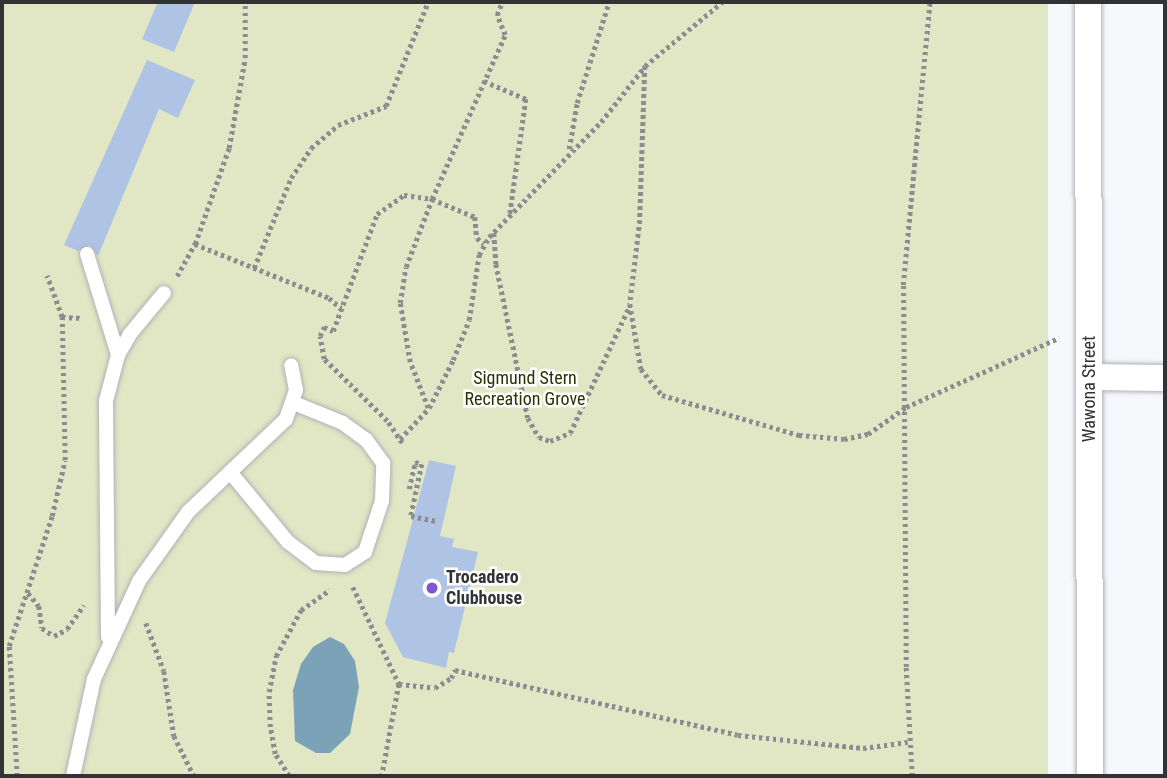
<!DOCTYPE html>
<style>
body{margin:0}
#map{position:relative;width:1167px;height:778px;overflow:hidden;background:#f6f8fc;font-family:"Roboto Condensed",sans-serif}
div>[style]{position:absolute}
[style*='--x']{left:calc(var(--x)*1px);top:calc(var(--y)*1px);width:calc(var(--w)*1px);rotate:calc(var(--a)*1deg)}
.green>*{inset:0;background:#e1e7c4;transform-origin:0 0}
.water>*{inset:0;background:#7ca2b8}
.building>*{inset:0;background:#afc3e4}
.path>*{height:4.5px;margin-top:-2.25px;transform-origin:0;background:repeating-linear-gradient(90deg,#8b8d90 0 3.5px,transparent 0 7px)}
.roads{filter:drop-shadow(0 0 2px #b0b2b6) drop-shadow(0 0 2px #b0b2b6)}
.service>*{height:14px;margin:-7px;padding:0 7px;transform-origin:7px;border-radius:7px;background:#fff}
.minor>*{height:26px;margin:-13px;padding:0 13px;transform-origin:13px;border-radius:13px;background:#fff}
.dots>*{width:19px;height:19px;translate:-50% -50%;box-sizing:border-box;border:4px solid #fff;border-radius:50%}
span{translate:-50% -50%;white-space:nowrap;text-align:center;line-height:1.15;-webkit-text-stroke:5px #fff;paint-order:stroke}
.park-label{font-size:18px;color:#2c3102}
.street-label{font-size:18px;color:#323335}
.poi-label{font-size:18px;color:#323335;font-weight:700}
.left{translate:0 -50%;text-align:left}
.frame{position:absolute;inset:0;border:4px solid #323335;pointer-events:none}
</style>
<div id="map">
<div class="green">
<div style="left:2px;top:2px;width:1046px;height:774px"></div>
</div>
<div class="water">
<div style="clip-path:polygon(330px 637px,344px 644px,355px 661px,359px 687px,350px 734px,330px 753px,316px 753px,295px 741px,293px 690px,301px 664px,313px 647px)"></div>
</div>
<div class="building">
<div style="clip-path:polygon(158px 2px,195px 2px,174px 52px,142px 39px)"></div>
<div style="clip-path:polygon(147px 60px,195px 80px,178px 118px,159px 109px,98px 256px,90px 245px,78px 251px,64px 245px)"></div>
<div style="clip-path:polygon(429px 460px,456px 466px,440px 536px,454px 539px,452px 547px,478px 552px,454px 653px,449px 652px,446px 668px,403px 657px,385px 623px)"></div>
</div>
<div class="path">
<div style="--x:645;--y:66;--w:154;--a:91.9"></div>
<div style="--x:640;--y:220;--w:85;--a:96.8"></div>
<div style="--x:630;--y:304;--w:66;--a:80.4"></div>
<div style="--x:641;--y:369;--w:33;--a:51"></div>
<div style="--x:662;--y:395;--w:143;--a:16.3"></div>
<div style="--x:799;--y:435;--w:45;--a:5.1"></div>
<div style="--x:844;--y:439;--w:25;--a:-12"></div>
<div style="--x:868;--y:434;--w:47;--a:-35.4"></div>
<div style="--x:906;--y:407;--w:168;--a:-24.3"></div>
<div style="--x:484;--y:81;--w:46;--a:23.2"></div>
<div style="--x:526;--y:99;--w:117;--a:97.9"></div>
<div style="--x:569;--y:149;--w:47;--a:-80.1"></div>
<div style="--x:577;--y:103;--w:106;--a:-72.4"></div>
<div style="--x:494;--y:233;--w:31;--a:86"></div>
<div style="--x:496;--y:264;--w:157;--a:78.3"></div>
<div style="--x:528;--y:418;--w:22;--a:60"></div>
<div style="--x:539;--y:437;--w:12;--a:20"></div>
<div style="--x:550;--y:441;--w:22;--a:-22"></div>
<div style="--x:570;--y:433;--w:141;--a:-64.9"></div>
<div style="--x:195;--y:244;--w:144;--a:21.9"></div>
<div style="--x:329;--y:298;--w:16;--a:40"></div>
<div style="--x:254;--y:268;--w:97;--a:-67.7"></div>
<div style="--x:291;--y:178;--w:36;--a:-56"></div>
<div style="--x:311;--y:148;--w:35;--a:-40"></div>
<div style="--x:338;--y:125;--w:52;--a:-21.6"></div>
<div style="--x:386;--y:106;--w:112;--a:-68"></div>
<div style="--x:177;--y:276;--w:37;--a:-61"></div>
<div style="--x:195;--y:244;--w:102;--a:-70.5"></div>
<div style="--x:229;--y:148;--w:91;--a:-79.9"></div>
<div style="--x:245;--y:58;--w:56;--a:-90"></div>
<div style="--x:62;--y:317;--w:20;--a:3"></div>
<div style="--x:428;--y:408;--w:49;--a:-111.4"></div>
<div style="--x:410;--y:362;--w:60;--a:-99.6"></div>
<div style="--x:400;--y:303;--w:36;--a:-81"></div>
<div style="--x:406;--y:267;--w:73;--a:-69.1"></div>
<div style="--x:432;--y:199;--w:47;--a:22.7"></div>
<div style="--x:475;--y:217;--w:21;--a:85"></div>
<div style="--x:477;--y:238;--w:9;--a:41"></div>
<div style="--x:400;--y:439;--w:42;--a:-46.9"></div>
<div style="--x:429;--y:408;--w:54;--a:-63.4"></div>
<div style="--x:453;--y:360;--w:43;--a:-68.2"></div>
<div style="--x:469;--y:320;--w:66;--a:-81.3"></div>
<div style="--x:479;--y:255;--w:21;--a:-61"></div>
<div style="--x:489;--y:237;--w:161;--a:-45.8"></div>
<div style="--x:601;--y:122;--w:71;--a:-51.8"></div>
<div style="--x:645;--y:66;--w:100;--a:-39.7"></div>
<div style="--x:402;--y:443;--w:27;--a:-124"></div>
<div style="--x:387;--y:421;--w:88;--a:-135.5"></div>
<div style="--x:324;--y:359;--w:23;--a:-100"></div>
<div style="--x:320;--y:336;--w:10;--a:-66"></div>
<div style="--x:324;--y:327;--w:10;--a:24"></div>
<div style="--x:333;--y:331;--w:125;--a:-69.4"></div>
<div style="--x:377;--y:214;--w:33;--a:-35"></div>
<div style="--x:404;--y:195;--w:28;--a:8"></div>
<div style="--x:432;--y:199;--w:180;--a:-66"></div>
<div style="--x:505;--y:35;--w:22;--a:-112"></div>
<div style="--x:497;--y:15;--w:14;--a:-69"></div>
<div style="--x:409;--y:489;--w:28;--a:-77"></div>
<div style="--x:415;--y:462;--w:7;--a:16"></div>
<div style="--x:422;--y:464;--w:53;--a:101.9"></div>
<div style="--x:411;--y:516;--w:25;--a:11"></div>
<div style="--x:353;--y:587;--w:107;--a:64.6"></div>
<div style="--x:399;--y:684;--w:94;--a:100.5"></div>
<div style="--x:28;--y:593;--w:17;--a:50"></div>
<div style="--x:39;--y:606;--w:22;--a:82"></div>
<div style="--x:42;--y:628;--w:14;--a:34"></div>
<div style="--x:54;--y:636;--w:15;--a:-28"></div>
<div style="--x:67;--y:629;--w:29;--a:-55"></div>
<div style="--x:146;--y:623;--w:51;--a:69.4"></div>
<div style="--x:164;--y:671;--w:66;--a:81.3"></div>
<div style="--x:174;--y:736;--w:45;--a:63.4"></div>
<div style="--x:399;--y:684;--w:36;--a:6"></div>
<div style="--x:435;--y:688;--w:19;--a:-32"></div>
<div style="--x:451;--y:678;--w:9;--a:-63"></div>
<div style="--x:455;--y:670;--w:290;--a:12.9"></div>
<div style="--x:738;--y:735;--w:126;--a:5.9"></div>
<div style="--x:863;--y:748;--w:45;--a:-7.6"></div>
<div style="--x:17;--y:776;--w:130;--a:-93.5"></div>
<div style="--x:9;--y:646;--w:137;--a:-71.7"></div>
<div style="--x:52;--y:516;--w:57;--a:-76.9"></div>
<div style="--x:65;--y:460;--w:143;--a:-91.2"></div>
<div style="--x:62;--y:317;--w:44;--a:-110.1"></div>
<div style="--x:289;--y:776;--w:26;--a:-122"></div>
<div style="--x:275;--y:754;--w:27;--a:-100"></div>
<div style="--x:270;--y:727;--w:35;--a:-92"></div>
<div style="--x:269;--y:692;--w:37;--a:-79"></div>
<div style="--x:276;--y:656;--w:52;--a:-61.5"></div>
<div style="--x:301;--y:610;--w:35;--a:-35"></div>
<div style="--x:912;--y:776;--w:109;--a:-93.2"></div>
<div style="--x:906;--y:667;--w:382;--a:-90.4"></div>
<div style="--x:903;--y:285;--w:284;--a:-84.6"></div>
</div>
<div class="roads">
<div class="service">
<div style="--x:87;--y:254;--w:106;--a:72.9"></div>
<div style="--x:230;--y:472;--w:91;--a:50.4"></div>
<div style="--x:288;--y:542;--w:35;--a:37"></div>
<div style="--x:316;--y:563;--w:29;--a:4"></div>
<div style="--x:345;--y:565;--w:24;--a:-33"></div>
<div style="--x:365;--y:552;--w:54;--a:-71.6"></div>
<div style="--x:382;--y:501;--w:38;--a:-88"></div>
<div style="--x:383;--y:463;--w:29;--a:-126"></div>
<div style="--x:366;--y:440;--w:29;--a:-144"></div>
<div style="--x:343;--y:423;--w:53;--a:-157.8"></div>
<div style="--x:108;--y:637;--w:236;--a:-90.5"></div>
<div style="--x:106;--y:401;--w:48;--a:-75.4"></div>
<div style="--x:118;--y:355;--w:24;--a:-60"></div>
<div style="--x:130;--y:334;--w:53;--a:-50.3"></div>
<div style="--x:73;--y:776;--w:99;--a:-77.8"></div>
<div style="--x:94;--y:679;--w:108;--a:-65.3"></div>
<div style="--x:139;--y:581;--w:85;--a:-54.6"></div>
<div style="--x:188;--y:512;--w:135;--a:-43.5"></div>
<div style="--x:286;--y:419;--w:31;--a:-71"></div>
<div style="--x:296;--y:390;--w:25;--a:-101"></div>
</div>
<div class="minor">
<div style="--x:1088;--y:2;--w:774;--a:89.85"></div>
<div style="--x:1089;--y:377;--w:76;--a:0.8"></div>
</div>
</div>
<div class="dots">
<div style="left:432px;top:588px;background:#7e56d0"></div>
</div>
<div class="park-label">
<span style="left:525px;top:389px">Sigmund Stern<br>Recreation Grove</span>
</div>
<div class="street-label">
<span style="left:1089px;top:389px;rotate:-90deg">Wawona Street</span>
</div>
<div class="poi-label">
<span class="left" style="left:446px;top:588px">Trocadero<br>Clubhouse</span>
</div>
<div class="frame"></div>
</div>
